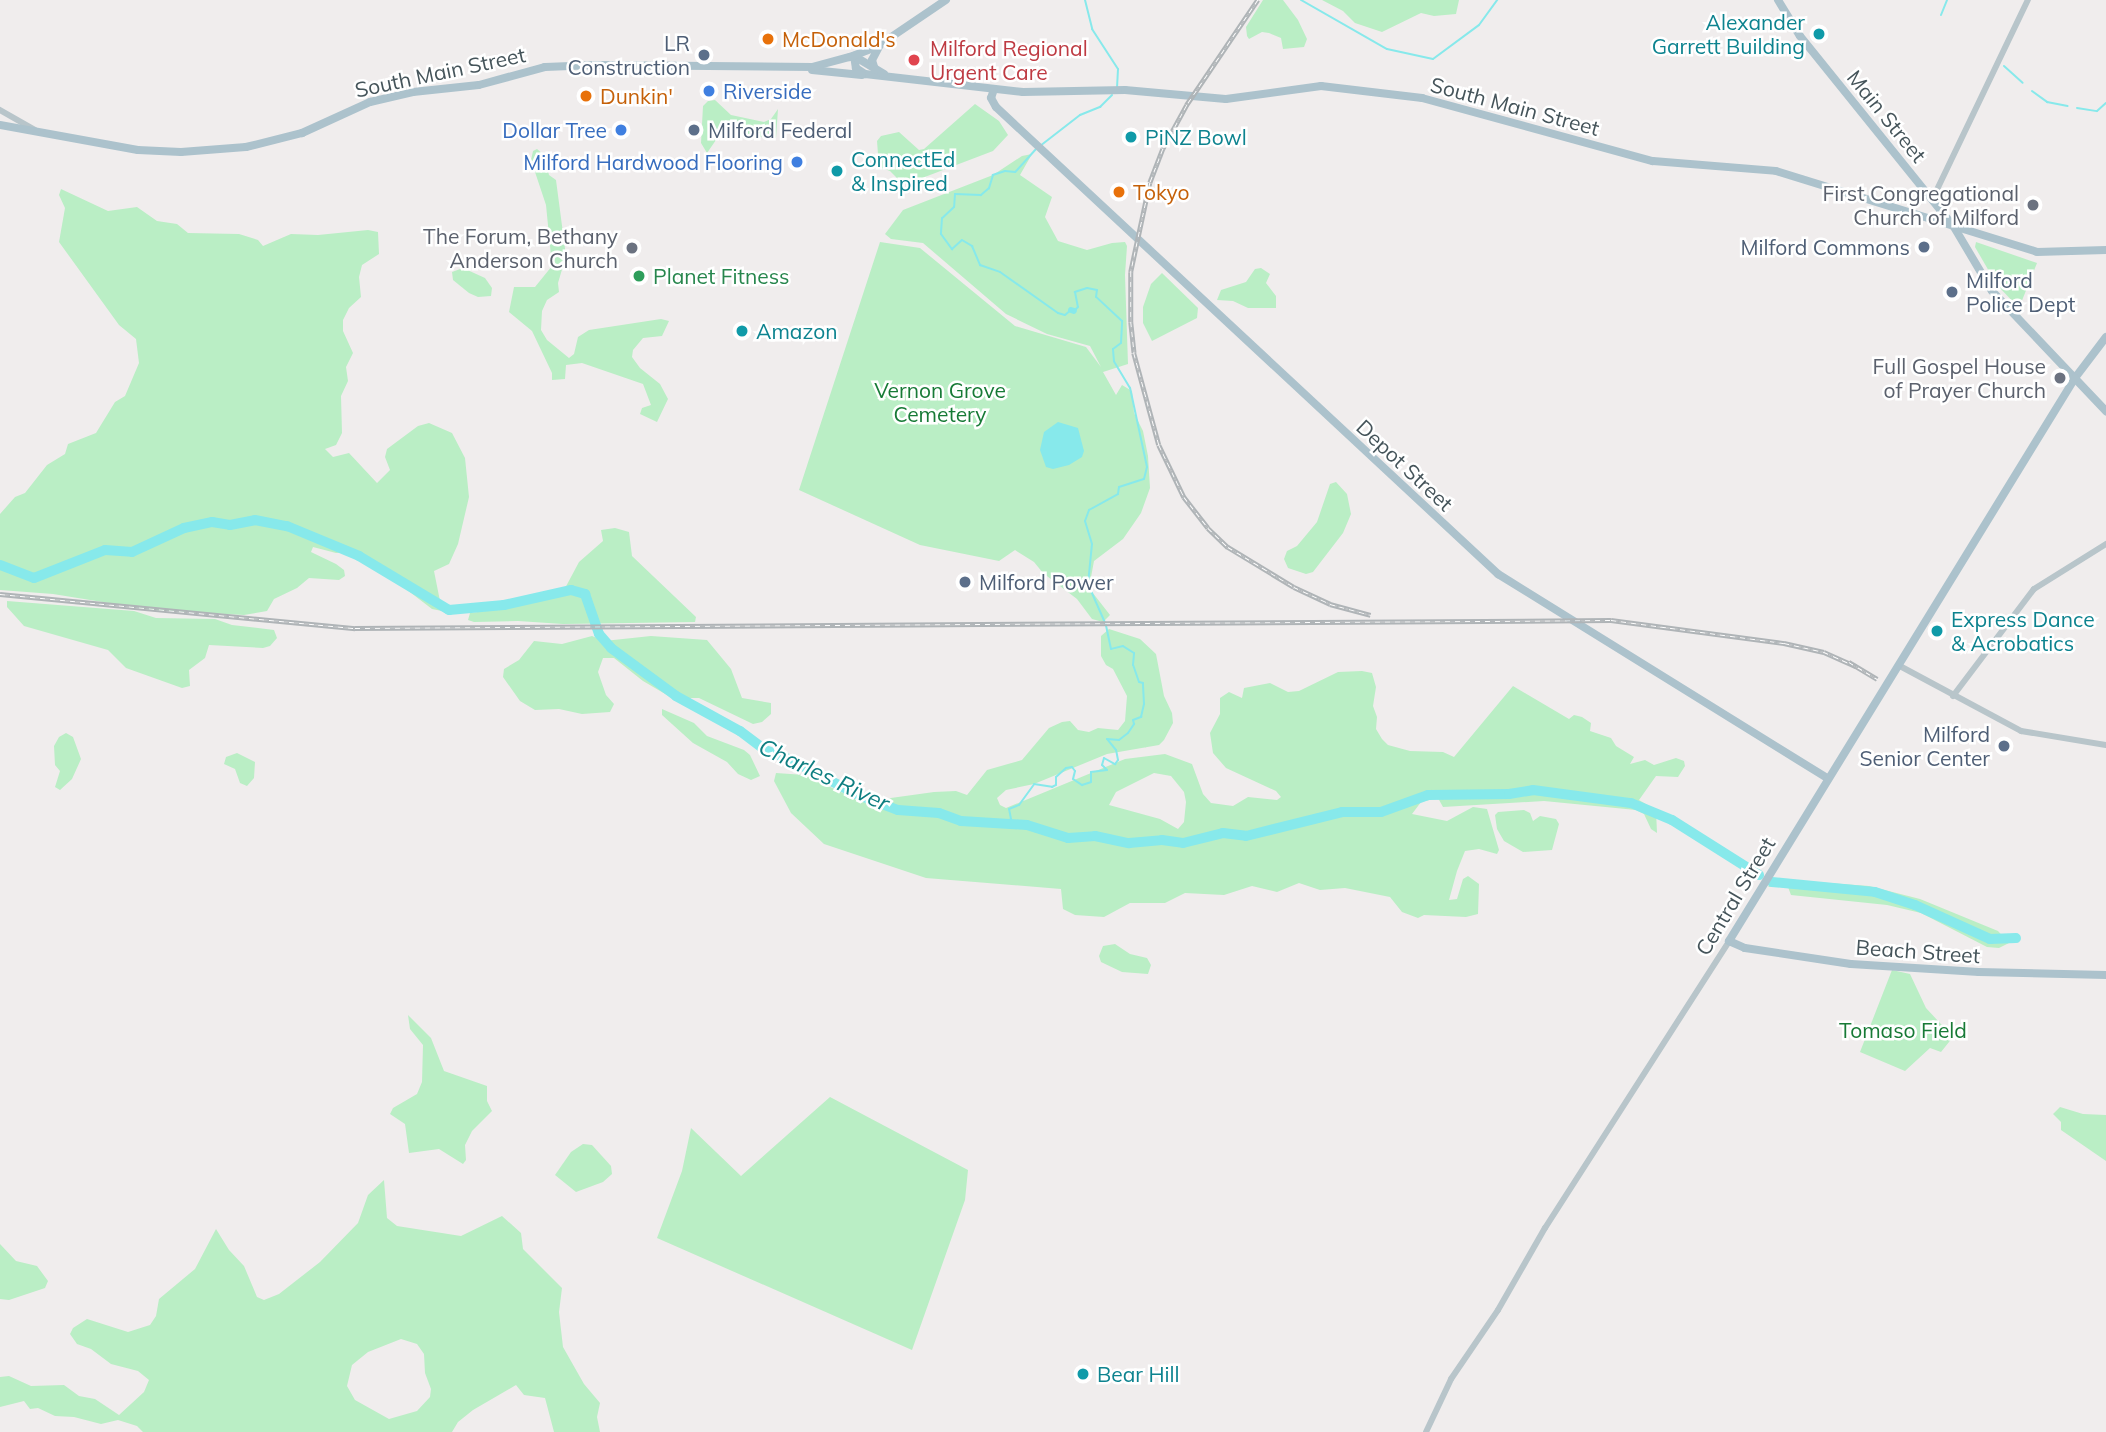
<!DOCTYPE html>
<style>
body{margin:0}
#map{position:relative;width:2106px;height:1432px;overflow:hidden;background:#f0eded;font-family:Mulish,sans-serif}
div>[style]{position:absolute}
[style*='--x']{left:calc(var(--x)*1px);top:calc(var(--y)*1px);width:calc(var(--w)*1px);rotate:calc(var(--a)*1deg)}
.green>*{inset:0;background:#baeec5}
.water>*{inset:0;background:#87e9eb}
.stream>*{height:2px;margin:-1px;padding:0 1px;transform-origin:1px;border-radius:1px;background:#87e9eb}
.canal>*{height:6px;margin:-3px;padding:0 3px;transform-origin:3px;border-radius:3px;background:#87e9eb}
.river>*{height:10px;margin:-5px;padding:0 5px;transform-origin:5px;border-radius:5px;background:#87e9eb}
.minor>*{height:6px;margin:-3px;padding:0 3px;transform-origin:3px;border-radius:3px;background:#b8c5ca}
.major>*{height:8px;margin:-4px;padding:0 4px;transform-origin:4px;border-radius:4px;background:#acc2cc}
.rail>*{height:4.5px;margin-top:-2.25px;transform-origin:0;background:repeating-linear-gradient(90deg,#fff 0 5px,#afb4b7 0 10px);box-sizing:border-box;border-block:2px solid #afb4b7}
.dots>*{width:19px;height:19px;translate:-50% -50%;box-sizing:border-box;border:4px solid #fff;border-radius:50%}
span{translate:-50% -50%;white-space:nowrap;text-align:center;line-height:1.15;-webkit-text-stroke:5px #fff;paint-order:stroke}
.culture-label{font-size:21px;color:#0d838f}
.right{translate:-100% -50%;text-align:right}
.left{translate:0 -50%;text-align:left}
.food-label{font-size:21px;color:#c56008}
.service-label{font-size:21px;color:#4e5e75}
.health-label{font-size:21px;color:#be3a42}
.street-label{font-size:21px;color:#45545a}
.shop-label{font-size:21px;color:#366cbe}
.worship-label{font-size:21px;color:#5b616d}
.leisure-label{font-size:21px;color:#27864d}
.park-label{font-size:21px;color:#177a36}
.water-label{font-size:23px;color:#0e7e81;font-style:italic}
</style>
<div id="map">
<div class="green">
<div style="clip-path:polygon(1263px 0,1283px 0,1298px 20px,1307px 39px,1304px 47px,1283px 49px,1281px 38px,1269px 33px,1262px 32px,1249px 39px,1247px 36px,1246px 27px)"></div>
<div style="clip-path:polygon(1322px 0,1459px 0,1456px 14px,1434px 16px,1421px 13px,1382px 32px,1355px 23px,1343px 11px)"></div>
<div style="clip-path:polygon(715px 100px,731px 115px,764px 122px,771px 119px,778px 109px,776px 138px,727px 135px,716px 140px,707px 153px,701px 143px,703px 106px,708px 101px)"></div>
<div style="clip-path:polygon(975px 104px,999px 121px,1008px 135px,993px 151px,909px 183px,903px 184px,890px 171px,879px 167px,877px 141px,881px 136px,899px 132px,919px 150px,924px 149px)"></div>
<div style="clip-path:polygon(537px 149px,544px 155px,549px 175px,556px 180px,566px 256px,558px 283px,559px 292px,547px 300px,542px 311px,541px 330px,547px 340px,569px 358px,574px 354px,578px 337px,589px 330px,661px 319px,669px 321px,662px 336px,643px 338px,633px 350px,632px 357px,640px 368px,660px 384px,668px 399px,657px 422px,640px 414px,642px 408px,651px 405px,643px 384px,582px 363px,566px 365px,565px 379px,552px 380px,552px 373px,532px 331px,509px 312px,514px 287px,535px 287px,552px 266px,546px 205px,531px 160px,533px 151px)"></div>
<div style="clip-path:polygon(1032px 154px,1020px 175px,1052px 197px,1045px 217px,1058px 241px,1087px 250px,1112px 243px,1125px 242px,1127px 246px,1125px 275px,1128px 364px,1103px 372px,1116px 395px,1122px 385px,1132px 391px,1134px 413px,1143px 431px,1148px 456px,1150px 488px,1141px 513px,1123px 539px,1094px 561px,1089px 588px,1110px 615px,1103px 622px,1092px 619px,1077px 599px,1043px 573px,1034px 562px,1015px 550px,999px 561px,920px 545px,799px 490px,880px 242px,920px 248px,1015px 326px,1086px 347px,1101px 367px,1090px 346px,1047px 334px,1006px 314px,923px 243px,891px 239px,885px 234px,903px 210px,993px 175px,1022px 156px)"></div>
<div style="clip-path:polygon(61px 189px,108px 211px,137px 207px,157px 221px,177px 224px,188px 233px,239px 234px,258px 240px,263px 246px,291px 234px,318px 235px,368px 230px,378px 232px,379px 254px,362px 265px,359px 277px,361px 297px,349px 308px,343px 320px,343px 331px,353px 353px,346px 367px,348px 381px,341px 396px,342px 433px,336px 445px,325px 449px,333px 457px,349px 453px,377px 483px,390px 470px,385px 457px,387px 449px,418px 426px,429px 423px,452px 433px,465px 458px,469px 497px,458px 544px,449px 564px,434px 571px,442px 611px,432px 609px,402px 586px,345px 552px,336px 553px,313px 547px,311px 552px,336px 564px,344px 570px,345px 576px,339px 580px,309px 578px,297px 588px,274px 599px,267px 611px,244px 615px,152px 610px,53px 594px,0 590px,0 514px,15px 497px,25px 493px,47px 465px,65px 454px,68px 444px,96px 433px,115px 402px,125px 396px,139px 363px,136px 339px,119px 325px,59px 242px,65px 208px,59px 195px)"></div>
<div style="clip-path:polygon(1976px 242px,2037px 263px,2019px 308px,1997px 285px,1975px 247px)"></div>
<div style="clip-path:polygon(463px 268px,485px 278px,492px 288px,491px 296px,478px 297px,469px 293px,453px 280px,452px 272px)"></div>
<div style="clip-path:polygon(1261px 268px,1270px 274px,1266px 283px,1276px 296px,1276px 308px,1248px 308px,1233px 301px,1217px 300px,1221px 290px,1246px 282px,1255px 269px)"></div>
<div style="clip-path:polygon(1162px 273px,1198px 308px,1197px 318px,1152px 341px,1143px 323px,1143px 307px,1151px 284px)"></div>
<div style="clip-path:polygon(1336px 482px,1347px 494px,1351px 514px,1343px 533px,1313px 572px,1306px 574px,1288px 568px,1284px 559px,1287px 551px,1297px 546px,1317px 522px,1330px 484px)"></div>
<div style="clip-path:polygon(615px 528px,629px 532px,632px 556px,696px 617px,695px 622px,563px 624px,518px 621px,474px 622px,468px 620px,470px 613px,515px 607px,563px 592px,579px 562px,603px 541px,601px 530px)"></div>
<div style="clip-path:polygon(7px 601px,134px 611px,156px 618px,215px 619px,232px 625px,274px 630px,277px 638px,270px 646px,263px 648px,209px 645px,205px 658px,189px 670px,190px 686px,182px 688px,126px 668px,108px 650px,24px 626px,7px 607px)"></div>
<div style="clip-path:polygon(evenodd,1109px 629px,1140px 639px,1156px 654px,1164px 696px,1172px 713px,1173px 723px,1164px 740px,1159px 745px,1107px 754px,1034px 784px,1006px 790px,997px 798px,1000px 805px,1006px 808px,1125px 759px,1165px 754px,1192px 764px,1203px 794px,1211px 803px,1233px 806px,1248px 797px,1277px 800px,1281px 797px,1276px 791px,1226px 768px,1213px 753px,1210px 733px,1220px 714px,1220px 698px,1229px 692px,1242px 698px,1244px 688px,1270px 683px,1288px 692px,1299px 691px,1338px 672px,1362px 671px,1372px 673px,1376px 687px,1373px 706px,1377px 717px,1376px 729px,1382px 739px,1388px 745px,1410px 751px,1443px 752px,1454px 757px,1513px 686px,1569px 719px,1574px 715px,1582px 717px,1591px 723px,1590px 731px,1611px 738px,1616px 746px,1634px 757px,1630px 764px,1645px 760px,1654px 765px,1676px 758px,1684px 761px,1685px 766px,1678px 777px,1656px 776px,1639px 800px,1656px 810px,1657px 833px,1651px 829px,1644px 814px,1636px 810px,1544px 801px,1443px 807px,1438px 798px,1421px 802px,1412px 814px,1447px 821px,1473px 807px,1487px 809px,1499px 850px,1497px 854px,1479px 849px,1465px 851px,1457px 871px,1449px 900px,1457px 899px,1463px 879px,1468px 876px,1479px 884px,1478px 914px,1466px 917px,1424px 915px,1418px 918px,1402px 912px,1390px 897px,1345px 888px,1320px 890px,1299px 883px,1277px 892px,1252px 886px,1224px 895px,1185px 893px,1165px 903px,1130px 903px,1104px 917px,1075px 915px,1063px 909px,1061px 889px,926px 878px,824px 844px,791px 813px,774px 781px,776px 773px,805px 775px,862px 802px,934px 792px,956px 791px,967px 795px,987px 770px,1022px 760px,1049px 728px,1062px 722px,1070px 721px,1078px 730px,1089px 732px,1098px 728px,1118px 730px,1125px 721px,1127px 696px,1113px 669px,1106px 665px,1101px 656px,1101px 636px,1109px 629px,1154px 773px,1171px 776px,1184px 792px,1186px 802px,1184px 822px,1178px 829px,1160px 819px,1109px 805px,1116px 792px,1154px 773px)"></div>
<div style="clip-path:polygon(592px 636px,604px 641px,651px 636px,707px 640px,731px 669px,742px 698px,771px 703px,771px 714px,762px 722px,753px 724px,699px 698px,691px 698px,684px 705px,643px 681px,614px 658px,603px 658px,598px 672px,606px 695px,614px 704px,610px 712px,582px 714px,559px 709px,535px 710px,520px 701px,503px 677px,504px 669px,519px 660px,534px 641px,562px 644px)"></div>
<div style="clip-path:polygon(662px 709px,694px 723px,707px 736px,744px 750px,750px 755px,760px 776px,751px 780px,738px 774px,727px 762px,693px 743px,662px 715px)"></div>
<div style="clip-path:polygon(66px 733px,73px 737px,81px 759px,72px 779px,60px 790px,55px 787px,60px 771px,55px 765px,54px 746px,59px 737px)"></div>
<div style="clip-path:polygon(237px 753px,255px 762px,254px 778px,247px 786px,240px 783px,235px 769px,224px 764px,226px 757px)"></div>
<div style="clip-path:polygon(1524px 810px,1530px 813px,1533px 821px,1540px 816px,1556px 819px,1559px 824px,1552px 850px,1523px 852px,1504px 841px,1497px 829px,1495px 815px,1498px 812px)"></div>
<div style="clip-path:polygon(1776px 879px,1869px 886px,1920px 899px,1998px 931px,2009px 943px,1999px 948px,1987px 947px,1921px 913px,1887px 905px,1791px 895px,1788px 887px,1768px 887px)"></div>
<div style="clip-path:polygon(1115px 944px,1130px 954px,1147px 958px,1151px 965px,1148px 974px,1122px 972px,1101px 962px,1099px 956px,1103px 946px)"></div>
<div style="clip-path:polygon(1892px 970px,1910px 974px,1926px 1008px,1953px 1037px,1941px 1052px,1930px 1048px,1905px 1071px,1860px 1052px)"></div>
<div style="clip-path:polygon(408px 1015px,431px 1038px,444px 1071px,487px 1086px,487px 1101px,492px 1111px,472px 1131px,465px 1145px,466px 1160px,463px 1164px,439px 1149px,409px 1153px,405px 1124px,390px 1114px,393px 1108px,417px 1094px,422px 1082px,423px 1045px,410px 1029px)"></div>
<div style="clip-path:polygon(830px 1097px,968px 1170px,965px 1200px,912px 1350px,657px 1238px,682px 1171px,691px 1128px,741px 1176px)"></div>
<div style="clip-path:polygon(2060px 1107px,2083px 1114px,2106px 1115px,2106px 1161px,2061px 1130px,2061px 1122px,2053px 1114px)"></div>
<div style="clip-path:polygon(583px 1144px,592px 1145px,611px 1166px,612px 1174px,603px 1182px,576px 1192px,555px 1175px,571px 1152px)"></div>
<div style="clip-path:polygon(evenodd,384px 1180px,387px 1218px,397px 1226px,461px 1236px,502px 1216px,521px 1233px,523px 1249px,562px 1288px,559px 1312px,563px 1347px,584px 1384px,600px 1403px,597px 1417px,600px 1432px,554px 1432px,545px 1398px,524px 1395px,516px 1385px,473px 1410px,458px 1422px,452px 1432px,143px 1432px,137px 1426px,118px 1420px,101px 1424px,74px 1417px,55px 1416px,38px 1408px,30px 1409px,24px 1401px,0 1407px,0 1377px,9px 1376px,31px 1386px,64px 1385px,79px 1396px,95px 1399px,119px 1415px,144px 1392px,149px 1380px,138px 1371px,111px 1364px,91px 1349px,77px 1344px,70px 1334px,73px 1328px,87px 1319px,128px 1332px,150px 1325px,156px 1316px,159px 1299px,195px 1269px,216px 1229px,229px 1250px,244px 1266px,257px 1297px,264px 1300px,279px 1294px,320px 1262px,358px 1223px,368px 1195px,384px 1180px,401px 1339px,417px 1344px,424px 1354px,425px 1373px,431px 1389px,430px 1397px,417px 1411px,389px 1419px,355px 1400px,347px 1386px,352px 1365px,368px 1352px,401px 1339px)"></div>
<div style="clip-path:polygon(0 1244px,16px 1261px,37px 1266px,48px 1281px,45px 1288px,9px 1300px,0 1299px)"></div>
</div>
<div class="water">
<div style="clip-path:polygon(1058px 422px,1078px 428px,1084px 451px,1082px 457px,1069px 465px,1053px 469px,1046px 467px,1040px 450px,1044px 432px)"></div>
</div>
<div class="stream">
<div style="--x:1085;--y:0;--w:30;--a:76"></div>
<div style="--x:1092;--y:29;--w:48;--a:57"></div>
<div style="--x:1118;--y:69;--w:18;--a:93"></div>
<div style="--x:1301;--y:0;--w:99;--a:29.7"></div>
<div style="--x:1387;--y:49;--w:47;--a:12.3"></div>
<div style="--x:1433;--y:59;--w:57;--a:-36.5"></div>
<div style="--x:1479;--y:25;--w:31;--a:-54"></div>
<div style="--x:1941;--y:15;--w:16;--a:-68"></div>
<div style="--x:2004;--y:66;--w:25;--a:42"></div>
<div style="--x:2032;--y:91;--w:19;--a:36"></div>
<div style="--x:2047;--y:102;--w:21;--a:11"></div>
<div style="--x:2077;--y:108;--w:20;--a:9"></div>
<div style="--x:2097;--y:111;--w:12;--a:-42"></div>
<div style="--x:1040;--y:146;--w:51;--a:-37.8"></div>
<div style="--x:1080;--y:115;--w:22;--a:-22"></div>
<div style="--x:1100;--y:107;--w:17;--a:-45"></div>
<div style="--x:1036;--y:149;--w:31;--a:132"></div>
<div style="--x:1015;--y:172;--w:10;--a:-174"></div>
<div style="--x:1005;--y:171;--w:13;--a:162"></div>
<div style="--x:993;--y:175;--w:14;--a:107"></div>
<div style="--x:989;--y:188;--w:11;--a:139"></div>
<div style="--x:981;--y:195;--w:26;--a:-178"></div>
<div style="--x:955;--y:194;--w:13;--a:94"></div>
<div style="--x:954;--y:207;--w:16;--a:137"></div>
<div style="--x:942;--y:218;--w:16;--a:94"></div>
<div style="--x:941;--y:234;--w:19;--a:54"></div>
<div style="--x:952;--y:249;--w:13;--a:-42"></div>
<div style="--x:962;--y:240;--w:12;--a:31"></div>
<div style="--x:972;--y:246;--w:21;--a:67"></div>
<div style="--x:980;--y:265;--w:21;--a:19"></div>
<div style="--x:1000;--y:272;--w:71;--a:35.3"></div>
<div style="--x:1058;--y:313;--w:7;--a:16"></div>
<div style="--x:1065;--y:315;--w:8;--a:-40"></div>
<div style="--x:1004;--y:823;--w:8;--a:-30"></div>
<div style="--x:1011;--y:819;--w:10;--a:-101"></div>
<div style="--x:1009;--y:809;--w:11;--a:-22"></div>
<div style="--x:1019;--y:805;--w:26;--a:-54"></div>
<div style="--x:1034;--y:784;--w:18;--a:9"></div>
<div style="--x:1052;--y:787;--w:4;--a:-27"></div>
<div style="--x:1056;--y:785;--w:8;--a:-90"></div>
<div style="--x:1056;--y:777;--w:13;--a:-42"></div>
<div style="--x:1066;--y:768;--w:6;--a:-9"></div>
<div style="--x:1072;--y:767;--w:5;--a:53"></div>
<div style="--x:1075;--y:771;--w:8;--a:104"></div>
<div style="--x:1073;--y:779;--w:11;--a:34"></div>
<div style="--x:1082;--y:785;--w:9;--a:-18"></div>
<div style="--x:1091;--y:782;--w:10;--a:-90"></div>
<div style="--x:1091;--y:772;--w:16;--a:-7"></div>
<div style="--x:1107;--y:770;--w:7;--a:-135"></div>
<div style="--x:1102;--y:765;--w:7;--a:-74"></div>
<div style="--x:1104;--y:758;--w:13;--a:29"></div>
<div style="--x:1115;--y:764;--w:5;--a:-53"></div>
<div style="--x:1118;--y:760;--w:10;--a:-101"></div>
<div style="--x:1116;--y:750;--w:14;--a:-129"></div>
<div style="--x:1107;--y:739;--w:12;--a:5"></div>
<div style="--x:1119;--y:740;--w:11;--a:-38"></div>
<div style="--x:1128;--y:733;--w:11;--a:-56"></div>
<div style="--x:1134;--y:724;--w:4;--a:-104"></div>
<div style="--x:1133;--y:720;--w:9;--a:-21"></div>
<div style="--x:1141;--y:717;--w:13;--a:-77"></div>
<div style="--x:1144;--y:704;--w:21;--a:-93"></div>
<div style="--x:1143;--y:683;--w:4;--a:-166"></div>
<div style="--x:1139;--y:682;--w:18;--a:-109"></div>
<div style="--x:1133;--y:665;--w:12;--a:-85"></div>
<div style="--x:1134;--y:653;--w:13;--a:-148"></div>
<div style="--x:1123;--y:646;--w:12;--a:166"></div>
<div style="--x:1111;--y:649;--w:25;--a:-102"></div>
<div style="--x:1106;--y:625;--w:45;--a:-113.7"></div>
<div style="--x:1088;--y:584;--w:40;--a:-84.3"></div>
<div style="--x:1092;--y:544;--w:24;--a:-107"></div>
<div style="--x:1085;--y:521;--w:12;--a:-70"></div>
<div style="--x:1089;--y:510;--w:33;--a:-29"></div>
<div style="--x:1118;--y:494;--w:7;--a:-82"></div>
<div style="--x:1119;--y:487;--w:26;--a:-18"></div>
<div style="--x:1144;--y:479;--w:12;--a:-76"></div>
<div style="--x:1147;--y:467;--w:81;--a:-102.1"></div>
<div style="--x:1130;--y:388;--w:31;--a:-121"></div>
<div style="--x:1114;--y:361;--w:12;--a:-95"></div>
<div style="--x:1113;--y:349;--w:10;--a:-37"></div>
<div style="--x:1121;--y:343;--w:22;--a:-87"></div>
<div style="--x:1122;--y:321;--w:35;--a:-137"></div>
<div style="--x:1096;--y:297;--w:7;--a:-82"></div>
<div style="--x:1097;--y:290;--w:10;--a:-169"></div>
<div style="--x:1087;--y:288;--w:13;--a:162"></div>
<div style="--x:1075;--y:292;--w:15;--a:79"></div>
<div style="--x:1078;--y:307;--w:6;--a:135"></div>
</div>
<div class="canal">
<div style="--x:1071;--y:310;--w:3;--a:18"></div>
</div>
<div class="river">
<div style="--x:0;--y:565;--w:36;--a:21"></div>
<div style="--x:34;--y:578;--w:76;--a:-21.5"></div>
<div style="--x:105;--y:550;--w:27;--a:4"></div>
<div style="--x:132;--y:552;--w:57;--a:-24.8"></div>
<div style="--x:184;--y:528;--w:29;--a:-12"></div>
<div style="--x:212;--y:522;--w:18;--a:9"></div>
<div style="--x:230;--y:525;--w:25;--a:-11"></div>
<div style="--x:255;--y:520;--w:33;--a:11"></div>
<div style="--x:287;--y:526;--w:78;--a:22.6"></div>
<div style="--x:359;--y:556;--w:105;--a:31"></div>
<div style="--x:449;--y:610;--w:55;--a:-5.2"></div>
<div style="--x:504;--y:605;--w:69;--a:-12.6"></div>
<div style="--x:571;--y:590;--w:15;--a:16"></div>
<div style="--x:585;--y:594;--w:42;--a:70.7"></div>
<div style="--x:599;--y:634;--w:18;--a:49"></div>
<div style="--x:611;--y:648;--w:81;--a:36.4"></div>
<div style="--x:676;--y:696;--w:73;--a:28.7"></div>
<div style="--x:740;--y:731;--w:31;--a:37"></div>
<div style="--x:765;--y:750;--w:28;--a:21"></div>
<div style="--x:791;--y:760;--w:73;--a:27.6"></div>
<div style="--x:856;--y:794;--w:45;--a:20.9"></div>
<div style="--x:898;--y:810;--w:41;--a:4.2"></div>
<div style="--x:939;--y:813;--w:23;--a:20"></div>
<div style="--x:961;--y:821;--w:66;--a:3.5"></div>
<div style="--x:1027;--y:825;--w:43;--a:17.6"></div>
<div style="--x:1068;--y:838;--w:27;--a:-4"></div>
<div style="--x:1095;--y:836;--w:35;--a:12"></div>
<div style="--x:1129;--y:843;--w:33;--a:-5"></div>
<div style="--x:1162;--y:840;--w:21;--a:8"></div>
<div style="--x:1183;--y:843;--w:41;--a:-14"></div>
<div style="--x:1223;--y:833;--w:23;--a:7"></div>
<div style="--x:1246;--y:836;--w:99;--a:-14"></div>
<div style="--x:1342;--y:812;--w:39;--a:0"></div>
<div style="--x:1381;--y:812;--w:50;--a:-19.9"></div>
<div style="--x:1428;--y:795;--w:81;--a:-0.7"></div>
<div style="--x:1509;--y:794;--w:24;--a:-9"></div>
<div style="--x:1533;--y:790;--w:99;--a:7.6"></div>
<div style="--x:1631;--y:803;--w:44;--a:22.5"></div>
<div style="--x:1672;--y:820;--w:103;--a:32.3"></div>
<div style="--x:1772;--y:882;--w:103;--a:5.5"></div>
<div style="--x:1875;--y:892;--w:42;--a:18"></div>
<div style="--x:1915;--y:905;--w:82;--a:24.4"></div>
<div style="--x:1990;--y:939;--w:26;--a:-2"></div>
</div>
<div class="minor">
<div style="--x:0;--y:110;--w:40;--a:29.7"></div>
<div style="--x:1932;--y:200;--w:222;--a:-64.4"></div>
<div style="--x:1898;--y:665;--w:140;--a:28.2"></div>
<div style="--x:2021;--y:731;--w:86;--a:9.4"></div>
<div style="--x:1953;--y:696;--w:134;--a:-52.9"></div>
<div style="--x:2034;--y:589;--w:85;--a:-32"></div>
<div style="--x:1426;--y:1432;--w:59;--a:-64.7"></div>
<div style="--x:1451;--y:1379;--w:83;--a:-55.7"></div>
<div style="--x:1498;--y:1310;--w:95;--a:-60.2"></div>
<div style="--x:1545;--y:1228;--w:341;--a:-57.3"></div>
</div>
<div class="major">
<div style="--x:1778;--y:0;--w:42;--a:58.6"></div>
<div style="--x:1800;--y:36;--w:245;--a:51.1"></div>
<div style="--x:1954;--y:227;--w:74;--a:59.3"></div>
<div style="--x:1992;--y:291;--w:166;--a:46.5"></div>
<div style="--x:854;--y:56;--w:12;--a:81"></div>
<div style="--x:856;--y:68;--w:11;--a:34"></div>
<div style="--x:865;--y:74;--w:159;--a:6.5"></div>
<div style="--x:1023;--y:92;--w:102;--a:-1.1"></div>
<div style="--x:1125;--y:90;--w:101;--a:5.1"></div>
<div style="--x:1226;--y:99;--w:96;--a:-7.8"></div>
<div style="--x:1321;--y:86;--w:102;--a:6.8"></div>
<div style="--x:1422;--y:98;--w:239;--a:15.3"></div>
<div style="--x:1653;--y:161;--w:123;--a:4.6"></div>
<div style="--x:1776;--y:171;--w:273;--a:17.2"></div>
<div style="--x:2037;--y:252;--w:69;--a:-1.7"></div>
<div style="--x:854;--y:56;--w:35;--a:31"></div>
<div style="--x:812;--y:70;--w:50;--a:5.7"></div>
<div style="--x:875;--y:70;--w:10;--a:-107"></div>
<div style="--x:872;--y:60;--w:17;--a:-62"></div>
<div style="--x:994;--y:89;--w:9;--a:108"></div>
<div style="--x:991;--y:98;--w:10;--a:61"></div>
<div style="--x:996;--y:107;--w:686;--a:42.93"></div>
<div style="--x:1498;--y:574;--w:388;--a:31.8"></div>
<div style="--x:0;--y:125;--w:140;--a:10.3"></div>
<div style="--x:138;--y:150;--w:43;--a:2.7"></div>
<div style="--x:181;--y:152;--w:65;--a:-4.4"></div>
<div style="--x:246;--y:147;--w:58;--a:-14"></div>
<div style="--x:302;--y:133;--w:75;--a:-24.5"></div>
<div style="--x:370;--y:102;--w:44;--a:-13.1"></div>
<div style="--x:413;--y:92;--w:66;--a:-6.1"></div>
<div style="--x:479;--y:85;--w:68;--a:-15.3"></div>
<div style="--x:545;--y:67;--w:51;--a:-2.2"></div>
<div style="--x:596;--y:65;--w:216;--a:0.5"></div>
<div style="--x:812;--y:67;--w:39;--a:-15"></div>
<div style="--x:850;--y:57;--w:30;--a:-21"></div>
<div style="--x:878;--y:46;--w:82;--a:-34.1"></div>
<div style="--x:2106;--y:337;--w:51;--a:127.1"></div>
<div style="--x:2075;--y:378;--w:661;--a:121.57"></div>
<div style="--x:1729;--y:941;--w:17;--a:24"></div>
<div style="--x:1745;--y:948;--w:107;--a:8.6"></div>
<div style="--x:1851;--y:964;--w:128;--a:3.6"></div>
<div style="--x:1979;--y:972;--w:127;--a:1.4"></div>
</div>
<div class="rail">
<div style="--x:1258;--y:0;--w:127;--a:124.1"></div>
<div style="--x:1187;--y:105;--w:50;--a:118.6"></div>
<div style="--x:1163;--y:149;--w:36;--a:111"></div>
<div style="--x:1150;--y:183;--w:91;--a:102.1"></div>
<div style="--x:1131;--y:272;--w:50;--a:90"></div>
<div style="--x:1131;--y:322;--w:31;--a:84"></div>
<div style="--x:1134;--y:353;--w:95;--a:74.8"></div>
<div style="--x:1159;--y:445;--w:58;--a:64.3"></div>
<div style="--x:1184;--y:497;--w:39;--a:52"></div>
<div style="--x:1208;--y:528;--w:28;--a:44"></div>
<div style="--x:1228;--y:547;--w:77;--a:31.2"></div>
<div style="--x:1294;--y:587;--w:40;--a:25"></div>
<div style="--x:1330;--y:604;--w:42;--a:15"></div>
<div style="--x:0;--y:594;--w:357;--a:5.5"></div>
<div style="--x:355;--y:628;--w:1256;--a:-0.36"></div>
<div style="--x:1611;--y:620;--w:175;--a:7.6"></div>
<div style="--x:1784;--y:643;--w:41;--a:12.7"></div>
<div style="--x:1824;--y:652;--w:35;--a:24"></div>
<div style="--x:1849;--y:662;--w:33;--a:31"></div>
</div>
<div class="dots">
<div style="left:1819px;top:34px;background:#0f9aa8"></div>
<div style="left:768px;top:39px;background:#e8710a"></div>
<div style="left:704px;top:55px;background:#5c6f8a"></div>
<div style="left:914px;top:60px;background:#e0444e"></div>
<div style="left:709px;top:91px;background:#3f7fe0"></div>
<div style="left:586px;top:96px;background:#e8710a"></div>
<div style="left:621px;top:130px;background:#3f7fe0"></div>
<div style="left:694px;top:130px;background:#5c6f8a"></div>
<div style="left:1131px;top:137px;background:#0f9aa8"></div>
<div style="left:797px;top:162px;background:#3f7fe0"></div>
<div style="left:837px;top:171px;background:#0f9aa8"></div>
<div style="left:1119px;top:192px;background:#e8710a"></div>
<div style="left:2033px;top:205px;background:#6b7280"></div>
<div style="left:1924px;top:247px;background:#5c6f8a"></div>
<div style="left:632px;top:248px;background:#6b7280"></div>
<div style="left:639px;top:276px;background:#2e9e5b"></div>
<div style="left:1952px;top:292px;background:#5c6f8a"></div>
<div style="left:742px;top:331px;background:#0f9aa8"></div>
<div style="left:2060px;top:378px;background:#6b7280"></div>
<div style="left:965px;top:582px;background:#5c6f8a"></div>
<div style="left:1937px;top:631px;background:#0f9aa8"></div>
<div style="left:2004px;top:746px;background:#5c6f8a"></div>
<div style="left:1083px;top:1374px;background:#0f9aa8"></div>
</div>
<div class="culture-label">
<span class="right" style="left:1805px;top:34px">Alexander<br>Garrett Building</span>
<span class="left" style="left:1145px;top:137px">PiNZ Bowl</span>
<span class="left" style="left:851px;top:171px">ConnectEd<br>&amp; Inspired</span>
<span class="left" style="left:756px;top:331px">Amazon</span>
<span class="left" style="left:1951px;top:631px">Express Dance<br>&amp; Acrobatics</span>
<span class="left" style="left:1097px;top:1374px">Bear Hill</span>
</div>
<div class="food-label">
<span class="left" style="left:782px;top:39px">McDonald's</span>
<span class="left" style="left:600px;top:96px">Dunkin'</span>
<span class="left" style="left:1133px;top:192px">Tokyo</span>
</div>
<div class="service-label">
<span class="right" style="left:690px;top:55px">LR<br>Construction</span>
<span class="left" style="left:708px;top:130px">Milford Federal</span>
<span class="right" style="left:1910px;top:247px">Milford Commons</span>
<span class="left" style="left:1966px;top:292px">Milford<br>Police Dept</span>
<span class="left" style="left:979px;top:582px">Milford Power</span>
<span class="right" style="left:1990px;top:746px">Milford<br>Senior Center</span>
</div>
<div class="health-label">
<span class="left" style="left:930px;top:60px">Milford Regional<br>Urgent Care</span>
</div>
<div class="street-label">
<span style="left:440px;top:72px;rotate:-12deg">South Main Street</span>
<span style="left:1515px;top:106px;rotate:15deg">South Main Street</span>
<span style="left:1887px;top:116px;rotate:51deg">Main Street</span>
<span style="left:1405px;top:465px;rotate:43deg">Depot Street</span>
<span style="left:1735px;top:896px;rotate:-59deg">Central Street</span>
<span style="left:1918px;top:951px;rotate:4deg">Beach Street</span>
</div>
<div class="shop-label">
<span class="left" style="left:723px;top:91px">Riverside</span>
<span class="right" style="left:607px;top:130px">Dollar Tree</span>
<span class="right" style="left:783px;top:162px">Milford Hardwood Flooring</span>
</div>
<div class="worship-label">
<span class="right" style="left:2019px;top:205px">First Congregational<br>Church of Milford</span>
<span class="right" style="left:618px;top:248px">The Forum, Bethany<br>Anderson Church</span>
<span class="right" style="left:2046px;top:378px">Full Gospel House<br>of Prayer Church</span>
</div>
<div class="leisure-label">
<span class="left" style="left:653px;top:276px">Planet Fitness</span>
</div>
<div class="park-label">
<span style="left:940px;top:402px">Vernon Grove<br>Cemetery</span>
<span style="left:1903px;top:1030px">Tomaso Field</span>
</div>
<div class="water-label">
<span style="left:824px;top:775px;rotate:25deg">Charles River</span>
</div>
</div>
